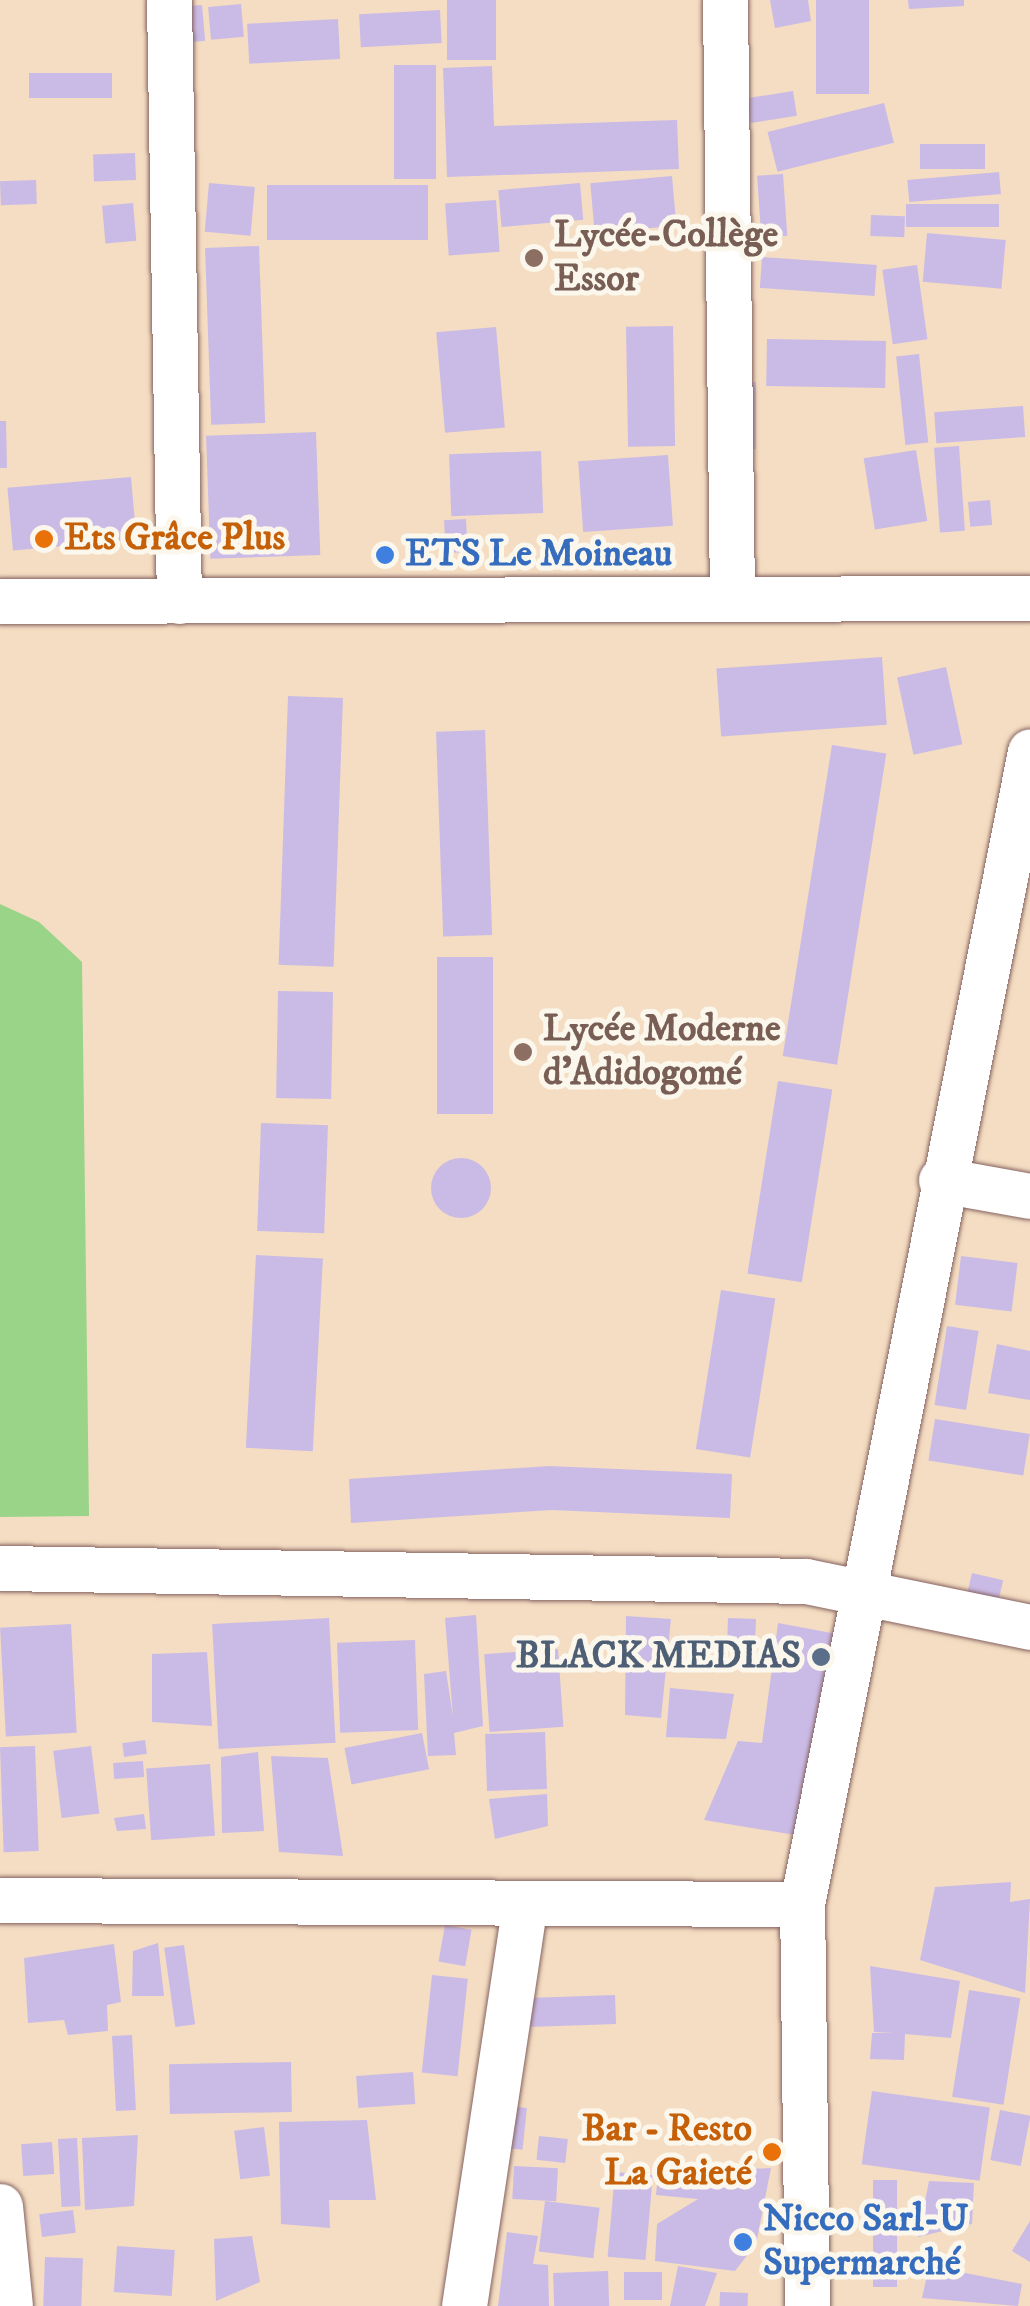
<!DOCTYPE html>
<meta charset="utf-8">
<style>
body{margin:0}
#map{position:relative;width:1030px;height:2306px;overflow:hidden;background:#f4ddc2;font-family:"IM FELL DW Pica",serif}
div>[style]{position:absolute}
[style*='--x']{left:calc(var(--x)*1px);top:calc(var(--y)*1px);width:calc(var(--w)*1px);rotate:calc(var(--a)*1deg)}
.green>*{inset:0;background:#99d488}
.building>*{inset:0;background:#cabbe6;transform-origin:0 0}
.round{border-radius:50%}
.roads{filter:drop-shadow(0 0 2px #866260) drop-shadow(0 0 2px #866260)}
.minor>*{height:45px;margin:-22.5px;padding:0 22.5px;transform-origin:22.5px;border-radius:22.5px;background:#fff}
.dots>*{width:28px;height:28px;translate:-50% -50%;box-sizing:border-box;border:5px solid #fbf7ec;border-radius:50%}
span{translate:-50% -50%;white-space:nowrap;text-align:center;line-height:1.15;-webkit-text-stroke:10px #fbf7ec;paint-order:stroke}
.education-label{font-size:38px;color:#785e54;font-weight:700}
.left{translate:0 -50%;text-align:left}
.food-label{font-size:38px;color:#c56008;font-weight:700}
.right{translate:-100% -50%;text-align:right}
.shop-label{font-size:38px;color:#366cbe;font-weight:700}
.service-label{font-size:38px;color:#4e5e75;font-weight:700}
</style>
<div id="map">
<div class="green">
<div style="clip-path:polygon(0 904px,39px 922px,82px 962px,89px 1516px,0 1517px)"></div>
</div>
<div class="building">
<div style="left:447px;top:0;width:49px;height:60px"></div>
<div style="clip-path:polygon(770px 0,808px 0,811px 21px,775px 28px)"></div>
<div style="left:816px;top:0;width:53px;height:94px"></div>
<div style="clip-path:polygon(908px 0,964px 0,964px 6px,909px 9px)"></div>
<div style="left:241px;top:4px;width:33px;height:33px;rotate:85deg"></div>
<div style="left:202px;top:5px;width:36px;height:15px;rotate:85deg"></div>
<div style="left:440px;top:10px;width:33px;height:81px;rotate:87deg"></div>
<div style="left:338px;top:19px;width:40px;height:91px;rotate:87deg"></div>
<div style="left:394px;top:65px;width:42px;height:114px"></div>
<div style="clip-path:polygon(492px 66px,494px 126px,677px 120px,679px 169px,447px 177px,443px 68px)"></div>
<div style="left:112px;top:73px;width:25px;height:83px;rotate:90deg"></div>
<div style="left:793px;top:91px;width:25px;height:47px;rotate:81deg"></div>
<div style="left:884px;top:103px;width:41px;height:120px;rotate:76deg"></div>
<div style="left:985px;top:144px;width:25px;height:65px;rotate:90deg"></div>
<div style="left:135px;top:153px;width:27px;height:42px;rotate:88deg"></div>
<div style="left:999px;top:172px;width:22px;height:92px;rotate:85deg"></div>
<div style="left:783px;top:174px;width:62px;height:26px;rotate:86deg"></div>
<div style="left:672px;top:176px;width:50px;height:82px;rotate:85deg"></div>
<div style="left:36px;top:180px;width:24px;height:36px;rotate:88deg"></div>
<div style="left:209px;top:183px;width:46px;height:49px;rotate:5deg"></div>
<div style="left:580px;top:183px;width:37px;height:82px;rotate:85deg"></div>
<div style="left:267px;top:185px;width:161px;height:55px"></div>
<div style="left:496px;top:200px;width:52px;height:51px;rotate:86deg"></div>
<div style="left:133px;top:203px;width:38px;height:31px;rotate:85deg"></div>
<div style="left:999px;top:204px;width:23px;height:93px;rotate:90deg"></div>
<div style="left:871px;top:215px;width:34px;height:21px;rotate:2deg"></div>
<div style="left:927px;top:233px;width:79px;height:49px;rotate:5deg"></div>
<div style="left:259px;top:246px;width:177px;height:54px;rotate:88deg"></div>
<div style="left:762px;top:257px;width:115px;height:31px;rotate:4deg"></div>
<div style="left:917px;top:265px;width:75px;height:35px;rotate:82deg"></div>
<div style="left:673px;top:326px;width:120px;height:47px;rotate:89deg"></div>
<div style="left:496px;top:327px;width:101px;height:60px;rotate:85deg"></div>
<div style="left:767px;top:339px;width:119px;height:47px;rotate:1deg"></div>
<div style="left:919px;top:354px;width:89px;height:23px;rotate:84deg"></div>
<div style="left:746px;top:382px;width:10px;height:67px"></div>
<div style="left:1023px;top:406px;width:31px;height:89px;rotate:86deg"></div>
<div style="clip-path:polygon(0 421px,6px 421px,7px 468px,0 468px)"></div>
<div style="left:316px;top:432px;width:123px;height:110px;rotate:88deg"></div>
<div style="left:959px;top:446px;width:85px;height:25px;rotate:86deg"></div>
<div style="left:916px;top:450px;width:72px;height:53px;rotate:81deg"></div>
<div style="left:541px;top:451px;width:62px;height:92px;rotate:88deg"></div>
<div style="left:668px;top:455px;width:71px;height:90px;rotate:86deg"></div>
<div style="left:131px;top:477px;width:63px;height:124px;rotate:85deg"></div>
<div style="left:990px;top:500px;width:25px;height:22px;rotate:85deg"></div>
<div style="left:466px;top:519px;width:33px;height:22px;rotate:87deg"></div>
<div style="left:882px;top:657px;width:68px;height:166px;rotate:86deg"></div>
<div style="left:946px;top:667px;width:79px;height:50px;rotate:78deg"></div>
<div style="left:288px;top:696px;width:55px;height:269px;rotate:2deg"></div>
<div style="left:485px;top:730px;width:205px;height:49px;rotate:88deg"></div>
<div style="left:832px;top:745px;width:55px;height:315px;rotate:9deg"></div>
<div style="left:437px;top:957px;width:56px;height:157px"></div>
<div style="left:278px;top:991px;width:55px;height:107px;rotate:1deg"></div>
<div style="left:778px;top:1081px;width:55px;height:195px;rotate:9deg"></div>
<div style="left:261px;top:1123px;width:67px;height:108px;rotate:2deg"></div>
<div class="round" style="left:431px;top:1158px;width:60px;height:60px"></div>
<div style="left:256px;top:1255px;width:67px;height:193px;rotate:3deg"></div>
<div style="left:961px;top:1256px;width:57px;height:49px;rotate:7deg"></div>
<div style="left:721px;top:1290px;width:55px;height:161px;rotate:9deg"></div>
<div style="left:947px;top:1326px;width:32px;height:80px;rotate:9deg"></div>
<div style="clip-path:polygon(997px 1344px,1030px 1351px,1030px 1400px,988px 1393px)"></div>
<div style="left:935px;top:1419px;width:96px;height:42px;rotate:9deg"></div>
<div style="clip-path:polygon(549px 1466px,732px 1474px,730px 1518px,552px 1510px,351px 1523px,349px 1479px)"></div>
<div style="left:972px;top:1573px;width:32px;height:25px;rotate:13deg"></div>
<div style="clip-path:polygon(476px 1615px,483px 1726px,454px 1733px,456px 1755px,428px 1756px,424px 1674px,446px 1671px,453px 1717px,445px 1618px)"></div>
<div style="clip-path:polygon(626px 1616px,671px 1619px,661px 1718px,625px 1715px)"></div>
<div style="left:329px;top:1618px;width:125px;height:117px;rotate:87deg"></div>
<div style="left:728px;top:1618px;width:28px;height:30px;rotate:2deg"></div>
<div style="clip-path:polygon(778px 1623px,837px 1634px,807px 1837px,704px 1820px,738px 1741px,762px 1743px)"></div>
<div style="left:71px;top:1624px;width:109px;height:71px;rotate:87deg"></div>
<div style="left:415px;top:1640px;width:90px;height:78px;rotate:88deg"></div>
<div style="left:558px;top:1649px;width:78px;height:74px;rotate:86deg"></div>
<div style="clip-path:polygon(207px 1652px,212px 1726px,152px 1722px,152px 1654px)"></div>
<div style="clip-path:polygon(670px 1688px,734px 1694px,726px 1739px,666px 1737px)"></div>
<div style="left:545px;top:1732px;width:57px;height:60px;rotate:88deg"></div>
<div style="left:422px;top:1733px;width:37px;height:79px;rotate:79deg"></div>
<div style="left:145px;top:1740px;width:14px;height:23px;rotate:82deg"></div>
<div style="left:35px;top:1746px;width:105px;height:35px;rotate:88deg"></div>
<div style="left:91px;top:1746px;width:68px;height:38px;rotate:83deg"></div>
<div style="clip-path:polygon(258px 1752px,264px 1831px,222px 1833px,221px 1757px)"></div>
<div style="clip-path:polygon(271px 1756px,328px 1758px,343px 1856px,279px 1852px)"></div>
<div style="left:143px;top:1761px;width:16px;height:30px;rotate:86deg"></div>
<div style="left:210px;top:1764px;width:72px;height:64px;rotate:86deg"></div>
<div style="clip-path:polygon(547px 1794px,548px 1826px,495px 1839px,489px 1799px)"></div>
<div style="clip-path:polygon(144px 1814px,146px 1829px,117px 1831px,114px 1818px)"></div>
<div style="clip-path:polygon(1011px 1882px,1010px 1902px,1030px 1899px,1025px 1993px,920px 1960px,935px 1887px)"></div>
<div style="left:445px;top:1925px;width:27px;height:37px;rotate:10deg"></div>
<div style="clip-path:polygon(158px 1943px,164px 1996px,132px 1996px,133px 1951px)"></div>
<div style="clip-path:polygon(114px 1944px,121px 2002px,107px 2005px,108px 2031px,68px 2035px,64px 2020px,28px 2023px,24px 1958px)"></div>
<div style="left:184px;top:1945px;width:80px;height:20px;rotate:82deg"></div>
<div style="clip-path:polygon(870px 1966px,960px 1981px,951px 2038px,905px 2034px,904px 2060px,870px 2059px,872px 2033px,894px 2033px,874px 2032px)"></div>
<div style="left:432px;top:1975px;width:36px;height:98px;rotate:6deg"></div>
<div style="left:969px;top:1990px;width:52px;height:108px;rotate:9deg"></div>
<div style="left:615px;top:1995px;width:29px;height:88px;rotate:88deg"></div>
<div style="left:132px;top:2035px;width:75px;height:20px;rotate:87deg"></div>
<div style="left:291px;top:2062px;width:50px;height:122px;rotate:89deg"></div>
<div style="left:413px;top:2072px;width:32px;height:57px;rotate:86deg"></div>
<div style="left:872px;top:2091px;width:119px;height:74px;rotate:8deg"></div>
<div style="left:508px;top:2106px;width:19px;height:42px;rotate:6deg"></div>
<div style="left:1000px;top:2110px;width:31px;height:51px;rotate:11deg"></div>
<div style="clip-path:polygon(367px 2120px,376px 2200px,329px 2200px,330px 2228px,281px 2224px,279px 2122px)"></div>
<div style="left:264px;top:2127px;width:49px;height:30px;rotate:83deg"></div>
<div style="clip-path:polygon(138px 2135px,134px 2206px,85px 2210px,82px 2138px)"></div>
<div style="left:539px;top:2136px;width:29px;height:24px;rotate:6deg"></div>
<div style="left:77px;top:2138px;width:68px;height:19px;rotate:87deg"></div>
<div style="left:52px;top:2142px;width:32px;height:31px;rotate:86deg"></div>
<div style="left:514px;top:2166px;width:44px;height:33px;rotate:3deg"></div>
<div style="clip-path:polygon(771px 2168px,756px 2244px,735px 2271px,655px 2261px,657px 2224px,698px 2199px,656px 2195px,658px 2173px)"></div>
<div style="left:615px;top:2172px;width:38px;height:85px;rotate:5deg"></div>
<div style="left:873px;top:2180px;width:24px;height:107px"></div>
<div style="clip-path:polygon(929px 2181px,974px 2183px,972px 2224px,918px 2237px)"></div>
<div style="left:545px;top:2201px;width:55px;height:51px;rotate:7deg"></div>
<div style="left:73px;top:2210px;width:23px;height:34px;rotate:83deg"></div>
<div style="clip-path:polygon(1030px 2221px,1030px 2262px,1012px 2251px)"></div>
<div style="clip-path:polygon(507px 2232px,538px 2236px,533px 2264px,548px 2265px,549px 2306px,498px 2306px)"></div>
<div style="clip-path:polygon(252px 2236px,260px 2282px,216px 2301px,214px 2239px)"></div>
<div style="left:117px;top:2246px;width:58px;height:46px;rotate:4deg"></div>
<div style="left:45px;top:2257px;width:38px;height:49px;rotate:2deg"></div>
<div style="clip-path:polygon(678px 2266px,717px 2273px,705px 2306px,670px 2306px)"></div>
<div style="clip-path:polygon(929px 2266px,1022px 2284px,1018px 2306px,922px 2298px)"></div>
<div style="left:608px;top:2271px;width:35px;height:55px;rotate:88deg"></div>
<div style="left:624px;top:2272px;width:38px;height:28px"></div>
<div style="left:720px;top:2292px;width:28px;height:14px;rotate:2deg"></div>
</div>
<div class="roads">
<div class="minor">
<div style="--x:169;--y:0;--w:601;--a:89.05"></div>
<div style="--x:725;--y:0;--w:596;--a:89.33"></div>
<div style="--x:0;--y:601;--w:1030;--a:-0.17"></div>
<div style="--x:941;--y:1180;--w:90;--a:10.2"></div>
<div style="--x:0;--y:1568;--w:806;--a:0.92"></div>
<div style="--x:806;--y:1581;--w:229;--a:11.6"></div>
<div style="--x:0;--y:1900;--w:802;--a:0.29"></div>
<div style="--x:0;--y:2206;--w:100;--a:84.3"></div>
<div style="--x:464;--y:2306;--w:407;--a:-81.4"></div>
<div style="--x:807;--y:2306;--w:402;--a:-90.7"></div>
<div style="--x:802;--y:1904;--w:1175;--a:-78.81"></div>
</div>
</div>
<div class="dots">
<div style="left:534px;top:258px;background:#8d6e63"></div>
<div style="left:44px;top:539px;background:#e8710a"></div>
<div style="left:385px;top:555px;background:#3f7fe0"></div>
<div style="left:523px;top:1052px;background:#8d6e63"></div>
<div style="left:821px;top:1657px;background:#5c6f8a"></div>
<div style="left:772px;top:2152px;background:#e8710a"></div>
<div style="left:743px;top:2242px;background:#3f7fe0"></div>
</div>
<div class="education-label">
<span class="left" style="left:554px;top:258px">Lycée-Collège<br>Essor</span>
<span class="left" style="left:543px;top:1052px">Lycée Moderne<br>d'Adidogomé</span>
</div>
<div class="food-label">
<span class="left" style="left:64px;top:539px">Ets Grâce Plus</span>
<span class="right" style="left:752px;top:2152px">Bar - Resto<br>La Gaieté</span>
</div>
<div class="shop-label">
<span class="left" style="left:405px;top:555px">ETS Le Moineau</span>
<span class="left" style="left:763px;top:2242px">Nicco Sarl-U<br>Supermarché</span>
</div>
<div class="service-label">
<span class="right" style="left:801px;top:1657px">BLACK MEDIAS</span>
</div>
</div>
